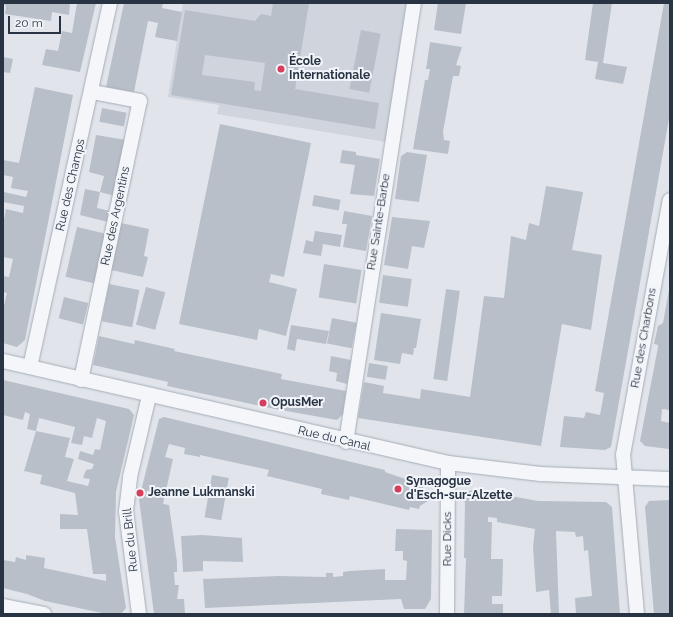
<!DOCTYPE html>
<meta charset="utf-8">
<style>
body{margin:0}
#map{position:relative;width:673px;height:617px;overflow:hidden;background:#e1e5eb;font-family:Raleway,sans-serif}
div>[style]{position:absolute}
[style*='--x']{left:calc(var(--x)*1px);top:calc(var(--y)*1px);width:calc(var(--w)*1px);rotate:calc(var(--a)*1deg)}
.built>*{inset:0;background:#cfd4dd}
.building>*{inset:0;background:#b8bfc9;transform-origin:0 0}
.roads{filter:drop-shadow(0 0 1px #a6acb6) drop-shadow(0 0 1px #a6acb6)}
.street>*{height:14px;margin:-7px;padding:0 7px;transform-origin:7px;border-radius:7px;background:#f4f6f9}
.dots>*{width:11px;height:11px;translate:-50% -50%;box-sizing:border-box;border:2px solid #f1f4f8;border-radius:50%}
span{translate:-50% -50%;white-space:nowrap;text-align:center;line-height:1.15;-webkit-text-stroke:4px #f1f4f8;paint-order:stroke}
.poi-label{font-size:12px;color:#283344;font-weight:700}
.left{translate:0 -50%;text-align:left}
.street-label{font-size:12px;color:#283344}
.frame{position:absolute;inset:0;border:4px solid #283344;pointer-events:none}
.scale{position:absolute;left:8px;top:16px;width:53px;height:18px;box-sizing:border-box;border:2px solid #283344;border-top:0;padding-left:5px;font-size:12px;line-height:14px;white-space:nowrap;color:#283344;-webkit-text-stroke:3px #f1f4f8;paint-order:stroke}
</style>
<div id="map">
<div class="built">
<div style="clip-path:polygon(183px 3px,414px 3px,392px 143px,217px 114px,219px 105px,168px 97px)"></div>
</div>
<div class="building">
<div style="clip-path:polygon(3px 3px,70px 3px,69px 15px,52px 12px,51px 21px,5px 14px,6px 6px)"></div>
<div style="clip-path:polygon(77px 3px,96px 3px,80px 72px,42px 65px,46px 49px,58px 51px,62px 31px,72px 33px)"></div>
<div style="clip-path:polygon(124px 3px,163px 3px,162px 8px,182px 12px,177px 41px,155px 37px,158px 23px,148px 21px,134px 92px,106px 87px)"></div>
<div style="clip-path:polygon(evenodd,273px 3px,309px 3px,295px 89px,379px 103px,375px 129px,171px 95px,185px 10px,255px 21px,261px 14px,271px 16px,273px 3px,205px 55px,265px 63px,261px 91px,254px 90px,255px 82px,202px 75px,205px 55px)"></div>
<div style="clip-path:polygon(438px 3px,466px 3px,461px 34px,434px 30px)"></div>
<div style="clip-path:polygon(593px 3px,612px 3px,603px 63px,627px 67px,623px 84px,595px 79px,598px 62px,585px 60px)"></div>
<div style="clip-path:polygon(664px 3px,670px 3px,670px 113px,611px 447px,605px 450px,560px 447px,564px 416px,584px 418px,586px 412px,600px 415px,604px 393px,595px 391px)"></div>
<div style="left:361px;top:30px;width:20px;height:60px;rotate:11deg"></div>
<div style="clip-path:polygon(430px 42px,462px 47px,456px 65px,461px 66px,459px 76px,453px 76px,443px 132px,444px 140px,450px 141px,448px 154px,413px 149px,425px 80px,428px 80px,430px 69px,426px 69px)"></div>
<div style="clip-path:polygon(3px 57px,13px 59px,10px 73px,3px 72px)"></div>
<div style="clip-path:polygon(35px 87px,73px 95px,25px 340px,17px 347px,3px 343px,3px 310px,7px 293px,3px 292px,3px 276px,9px 277px,13px 259px,3px 257px,3px 225px,6px 209px,23px 213px,24px 206px,3px 202px,3px 197px,4px 192px,26px 197px,28px 191px,11px 188px,13px 177px,3px 175px,3px 160px,19px 163px)"></div>
<div style="left:102px;top:108px;width:25px;height:14px;rotate:11deg"></div>
<div style="clip-path:polygon(220px 124px,311px 143px,284px 277px,271px 274px,269px 282px,297px 289px,286px 336px,259px 329px,257px 340px,179px 324px)"></div>
<div style="clip-path:polygon(96px 135px,126px 140px,115px 196px,100px 192px,97px 208px,110px 211px,108px 222px,80px 215px,85px 189px,100px 192px,104px 176px,89px 172px)"></div>
<div style="clip-path:polygon(342px 150px,356px 152px,356px 155px,380px 159px,374px 196px,350px 194px,355px 165px,340px 163px)"></div>
<div style="clip-path:polygon(407px 152px,427px 155px,419px 202px,395px 199px,401px 156px)"></div>
<div style="clip-path:polygon(546px 186px,583px 192px,572px 250px,602px 255px,591px 330px,562px 324px,541px 446px,358px 418px,364px 382px,384px 386px,383px 393px,402px 396px,420px 399px,421px 389px,470px 397px,484px 296px,504px 298px,511px 236px,526px 240px,529px 223px,539px 226px)"></div>
<div style="left:314px;top:195px;width:27px;height:11px;rotate:10deg"></div>
<div style="clip-path:polygon(344px 211px,372px 216px,366px 251px,343px 247px,347px 224px,342px 224px)"></div>
<div style="clip-path:polygon(392px 217px,430px 221px,424px 248px,412px 246px,408px 269px,384px 265px)"></div>
<div style="clip-path:polygon(121px 223px,149px 229px,144px 256px,148px 257px,143px 277px,111px 270px)"></div>
<div style="left:77px;top:227px;width:31px;height:51px;rotate:13deg"></div>
<div style="clip-path:polygon(315px 231px,342px 235px,340px 247px,323px 244px,321px 256px,303px 253px,306px 240px,313px 242px)"></div>
<div style="left:324px;top:264px;width:38px;height:34px;rotate:9deg"></div>
<div style="left:383px;top:275px;width:29px;height:28px;rotate:8deg"></div>
<div style="left:109px;top:284px;width:31px;height:38px;rotate:11deg"></div>
<div style="left:146px;top:287px;width:20px;height:39px;rotate:15deg"></div>
<div style="left:446px;top:289px;width:14px;height:91px;rotate:8deg"></div>
<div style="clip-path:polygon(669px 290px,670px 410px,662px 409px,661px 421px,670px 423px,669px 449px,645px 446px,640px 441px,658px 347px,658px 345px,654px 344px,658px 326px,663px 323px)"></div>
<div style="left:64px;top:297px;width:25px;height:22px;rotate:14deg"></div>
<div style="clip-path:polygon(381px 313px,421px 319px,416px 348px,414px 348px,413px 355px,402px 353px,400px 364px,374px 360px)"></div>
<div style="left:332px;top:318px;width:25px;height:26px;rotate:11deg"></div>
<div style="clip-path:polygon(291px 325px,329px 331px,326px 344px,297px 339px,295px 351px,287px 349px)"></div>
<div style="clip-path:polygon(99px 336px,134px 344px,135px 340px,175px 349px,174px 351px,282px 374px,281px 379px,346px 391px,343px 414px,337px 420px,275px 409px,167px 386px,168px 382px,93px 365px)"></div>
<div style="clip-path:polygon(331px 356px,351px 360px,347px 384px,336px 381px,337px 373px,329px 371px)"></div>
<div style="left:369px;top:363px;width:19px;height:14px;rotate:9deg"></div>
<div style="clip-path:polygon(3px 380px,129px 409px,134px 415px,116px 492px,115px 537px,126px 608px,121px 614px,107px 614px,45px 601px,27px 594px,3px 588px,3px 560px,15px 562px,16px 557px,26px 560px,26px 555px,45px 558px,44px 568px,106px 581px,106px 574px,93px 574px,87px 529px,60px 529px,60px 514px,78px 515px,75px 493px,40px 484px,42px 475px,24px 471px,36px 431px,70px 438px,65px 457px,74px 459px,67px 481px,88px 486px,90px 479px,83px 478px,86px 470px,92px 469px,94px 464px,78px 459px,80px 451px,93px 455px,95px 449px,100px 450px,106px 421px,97px 418px,92px 438px,84px 436px,82px 445px,71px 443px,75px 427px,39px 418px,36px 431px,27px 429px,30px 414px,25px 412px,23px 420px,3px 415px)"></div>
<div style="clip-path:polygon(164px 417px,385px 470px,385px 472px,423px 485px,423px 488px,428px 492px,428px 501px,420px 506px,419px 509px,410px 507px,409px 510px,350px 496px,349px 500px,321px 494px,322px 489px,267px 476px,269px 470px,200px 455px,200px 457px,184px 454px,185px 448px,169px 444px,165px 457px,173px 459px,163px 504px,169px 505px,177px 562px,177px 572px,174px 572px,175px 585px,179px 585px,177px 599px,184px 599px,185px 614px,154px 614px,139px 499px,159px 419px)"></div>
<div style="left:212px;top:475px;width:17px;height:43px;rotate:10deg"></div>
<div style="clip-path:polygon(478px 490px,538px 501px,606px 502px,612px 507px,620px 614px,576px 614px,575px 598px,592px 596px,588px 550px,584px 551px,583px 536px,576px 537px,575px 532px,556px 531px,559px 614px,551px 614px,549px 590px,536px 592px,533px 547px,535px 529px,497px 522px,497px 518px,488px 517px,488px 522px,492px 522px,491px 559px,503px 559px,502px 596px,492px 596px,492px 604px,503px 604px,503px 614px,464px 614px,466px 558px,464px 558px,465px 502px,463px 501px,468px 491px)"></div>
<div style="clip-path:polygon(670px 500px,670px 614px,654px 614px,645px 507px,649px 501px)"></div>
<div style="clip-path:polygon(396px 529px,432px 530px,431px 599px,425px 609px,404px 609px,401px 599px,205px 608px,203px 579px,278px 576px,326px 577px,326px 573px,333px 573px,333px 577px,343px 576px,343px 572px,349px 571px,385px 569px,385px 580px,406px 580px,407px 561px,403px 560px,403px 551px,395px 551px)"></div>
<div style="clip-path:polygon(202px 535px,242px 538px,243px 562px,203px 561px,203px 571px,183px 572px,181px 536px)"></div>
</div>
<div class="roads">
<div class="street">
<div style="--x:3;--y:361;--w:457;--a:12.9"></div>
<div style="--x:448;--y:463;--w:93;--a:6.8"></div>
<div style="--x:540;--y:474;--w:130;--a:2.2"></div>
<div style="--x:30;--y:367;--w:373;--a:-77.6"></div>
<div style="--x:81;--y:380;--w:285;--a:-78.1"></div>
<div style="--x:140;--y:101;--w:49;--a:-169.4"></div>
<div style="--x:346;--y:442;--w:444;--a:-81.2"></div>
<div style="--x:3;--y:606;--w:42;--a:11"></div>
<div style="--x:139;--y:614;--w:104;--a:-97.2"></div>
<div style="--x:126;--y:511;--w:34;--a:-83"></div>
<div style="--x:130;--y:477;--w:83;--a:-76.8"></div>
<div style="--x:447;--y:614;--w:151;--a:-89.6"></div>
<div style="--x:637;--y:614;--w:160;--a:-95"></div>
<div style="--x:623;--y:455;--w:259;--a:-79.6"></div>
</div>
</div>
<div class="dots">
<div style="left:281px;top:69px;background:#d83d5c"></div>
<div style="left:263px;top:403px;background:#d83d5c"></div>
<div style="left:398px;top:489px;background:#d83d5c"></div>
<div style="left:140px;top:493px;background:#d83d5c"></div>
</div>
<div class="poi-label">
<span class="left" style="left:289px;top:69px">École<br>Internationale</span>
<span class="left" style="left:271px;top:403px">OpusMer</span>
<span class="left" style="left:406px;top:489px">Synagogue<br>d'Esch-sur-Alzette</span>
<span class="left" style="left:148px;top:493px">Jeanne Lukmanski</span>
</div>
<div class="street-label">
<span style="left:71px;top:185px;rotate:-77deg">Rue des Champs</span>
<span style="left:116px;top:216px;rotate:-78deg">Rue des Argentins</span>
<span style="left:379px;top:222px;rotate:-81deg">Rue Sainte-Barbe</span>
<span style="left:644px;top:338px;rotate:-80deg">Rue des Charbons</span>
<span style="left:334px;top:439px;rotate:13deg">Rue du Canal</span>
<span style="left:448px;top:539px;rotate:-90deg">Rue Dicks</span>
<span style="left:131px;top:540px;rotate:-96deg">Rue du Brill</span>
</div>
<div class="frame"></div>
<div class="scale">20 m</div>
</div>
